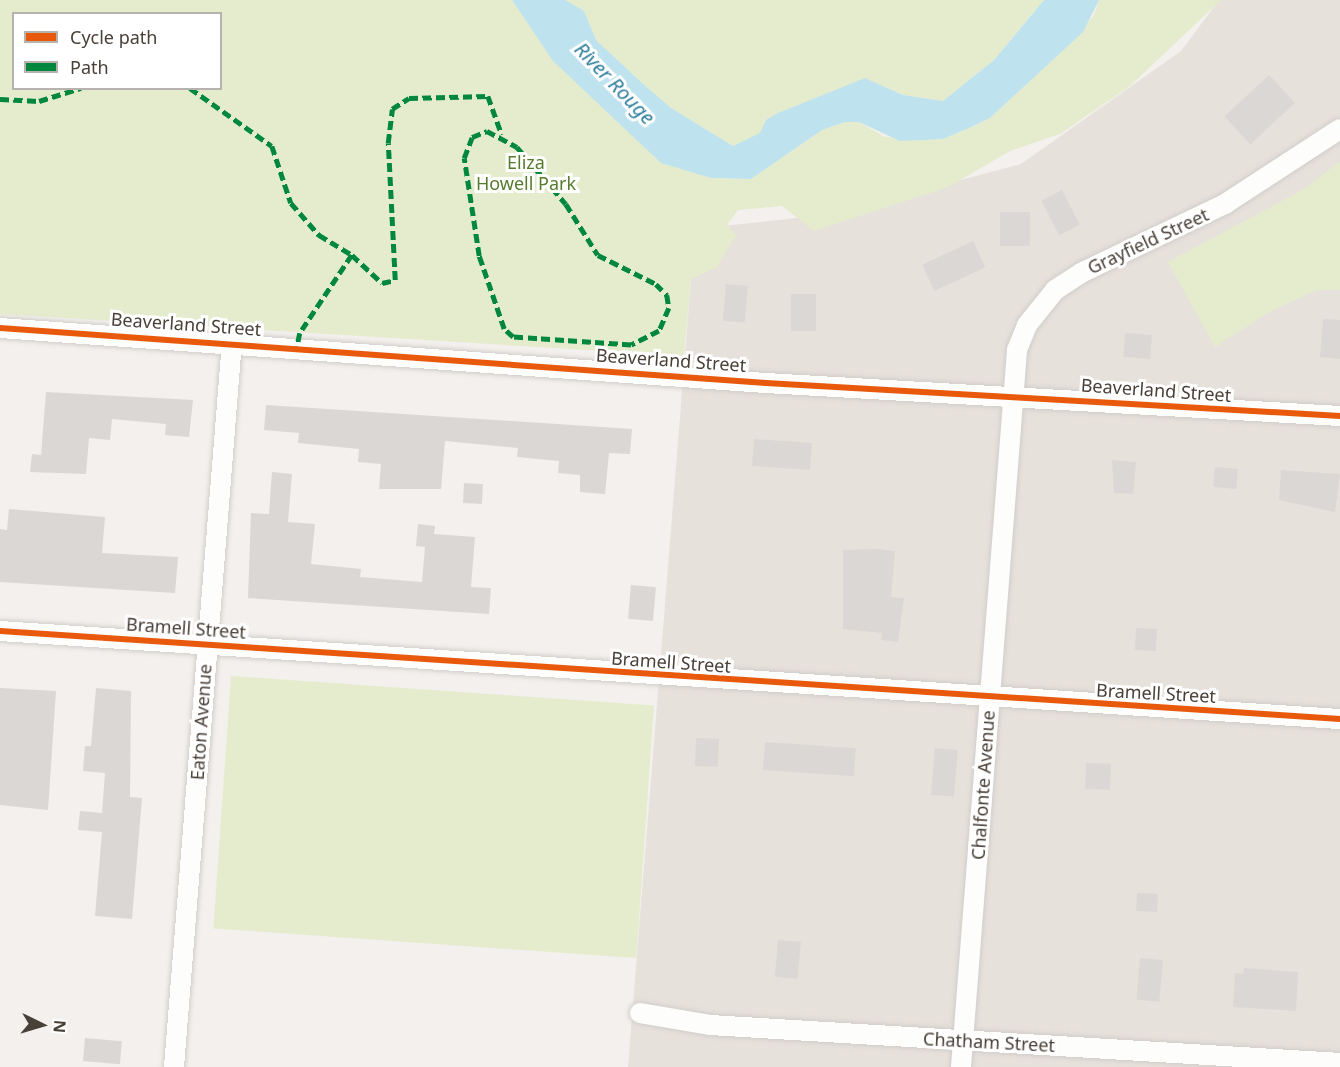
<!DOCTYPE html>
<style>
body{margin:0}
#map{position:relative;width:1340px;height:1067px;overflow:hidden;background:#f3f0ed;font-family:"Noto Sans",sans-serif}
div>[style]{position:absolute}
[style*='--x']{left:calc(var(--x)*1px);top:calc(var(--y)*1px);width:calc(var(--w)*1px);rotate:calc(var(--a)*1deg)}
.residential>*{inset:0;background:#e7e1db}
.green>*{inset:0;background:#e5ecce;transform-origin:0 0}
.water>*{inset:0;background:#bfe3ee}
.building>*{inset:0;background:#dbd7d4;transform-origin:0 0}
.roads{filter:drop-shadow(0 0 2px #d1cdca) drop-shadow(0 0 2px #d1cdca)}
.minor>*{height:20px;margin:-10px;padding:0 10px;transform-origin:10px;border-radius:10px;background:#fdfdfc}
.quiet>*{height:4.5px;margin-top:-2.25px;transform-origin:0;background:repeating-linear-gradient(90deg,#00873e 0 9px,transparent 0 13.5px)}
.cycleway>*{height:6px;margin:-3px;padding:0 3px;transform-origin:3px;border-radius:3px;background:#e8590c}
span{translate:-50% -50%;white-space:nowrap;text-align:center;line-height:1.15;-webkit-text-stroke:6px #fff;paint-order:stroke}
.park-label{font-size:18px;color:#567b2c}
.street-label{font-size:18px;color:#494038}
.water-label{font-size:20px;color:#2e7e9c;font-style:italic}
.legend{position:absolute;left:12px;top:12px;width:210px;height:78px;box-sizing:border-box;background:#fff;border:2px solid #b6b3af;margin:0;padding:8px 10px;list-style:none;font-size:18px;color:#494038}
.legend li{display:flex;align-items:center;gap:12px;height:30px}
.legend b{width:30px;border:2px solid #b6b3af}
.north{position:absolute;left:12px;top:995px;width:60px;height:60px;-webkit-text-stroke:4px #fff;paint-order:stroke;rotate:95deg;font-size:16px;font-weight:700;line-height:24px;text-align:center;color:#494038}
.north::after{content:'';display:block;margin:auto;width:21px;height:27px;background:#494038;clip-path:polygon(50% 0,100% 100%,50% 72%,0 100%)}
</style>
<div id="map">
<div class="residential">
<div style="clip-path:polygon(1219px 0,1340px 0,1340px 1067px,628px 1067px,695px 229px,833px 214px,1021px 164px,1181px 51px)"></div>
</div>
<div class="green">
<div style="clip-path:polygon(evenodd,0 0,1044px 0,994px 60px,943px 101px,903px 95px,874px 82px,733px 146px,704px 130px,711px 178px,751px 179px,822px 130px,845px 122px,859px 122px,885px 137px,943px 139px,969px 128px,990px 118px,1067px 46px,1094px 15px,1099px 0,1221px 0,1130px 86px,1060px 134px,1010px 151px,948px 187px,814px 231px,782px 206px,738px 210px,727px 225px,736px 235px,717px 267px,691px 279px,684px 356px,0 314px,0 0,14px 14px,220px 14px,220px 88px,14px 88px,14px 14px)"></div>
<div style="clip-path:polygon(1340px 161px,1340px 290px,1317px 290px,1271px 311px,1215px 347px,1168px 262px,1304px 189px)"></div>
<div style="left:231px;top:676px;width:424px;height:253px;rotate:4deg"></div>
</div>
<div class="water">
<div style="clip-path:polygon(512px 0,565px 0,584px 11px,596px 40px,642px 83px,671px 108px,733px 146px,760px 133px,766px 120px,778px 113px,865px 78px,903px 95px,943px 101px,994px 60px,1044px 0,1099px 0,1083px 32px,990px 118px,969px 128px,943px 139px,900px 141px,859px 122px,845px 122px,822px 130px,751px 179px,711px 178px,661px 163px,553px 61px)"></div>
</div>
<div class="building">
<div style="left:1269px;top:75px;width:38px;height:61px;rotate:47deg"></div>
<div style="left:1062px;top:190px;width:39px;height:23px;rotate:63deg"></div>
<div style="left:1000px;top:212px;width:30px;height:34px"></div>
<div style="left:973px;top:241px;width:29px;height:56px;rotate:65deg"></div>
<div style="left:726px;top:284px;width:22px;height:37px;rotate:5deg"></div>
<div style="left:791px;top:294px;width:25px;height:37px"></div>
<div style="clip-path:polygon(1323px 319px,1340px 320px,1340px 359px,1320px 357px)"></div>
<div style="left:1125px;top:333px;width:27px;height:24px;rotate:4deg"></div>
<div style="clip-path:polygon(46px 392px,193px 400px,189px 437px,165px 435px,166px 424px,112px 419px,110px 440px,89px 438px,86px 474px,30px 472px,32px 454px,41px 455px)"></div>
<div style="clip-path:polygon(266px 405px,632px 429px,630px 454px,609px 453px,605px 494px,580px 492px,580px 475px,558px 473px,559px 461px,517px 457px,518px 448px,445px 441px,441px 489px,379px 489px,381px 464px,358px 462px,359px 449px,298px 443px,299px 433px,264px 430px)"></div>
<div style="left:754px;top:439px;width:58px;height:27px;rotate:4deg"></div>
<div style="clip-path:polygon(1112px 460px,1136px 462px,1133px 494px,1114px 493px)"></div>
<div style="left:1215px;top:467px;width:23px;height:20px;rotate:5deg"></div>
<div style="clip-path:polygon(1281px 470px,1340px 474px,1335px 512px,1279px 500px)"></div>
<div style="clip-path:polygon(272px 472px,292px 474px,288px 522px,315px 524px,311px 564px,361px 569px,360px 577px,422px 582px,425px 547px,416px 546px,418px 524px,435px 526px,434px 534px,475px 537px,471px 587px,491px 588px,489px 614px,248px 598px,251px 513px,269px 514px)"></div>
<div style="left:464px;top:483px;width:19px;height:20px;rotate:3deg"></div>
<div style="clip-path:polygon(9px 509px,105px 517px,102px 553px,178px 557px,175px 593px,0 582px,0 529px,7px 530px)"></div>
<div style="clip-path:polygon(878px 549px,895px 551px,891px 597px,904px 598px,898px 642px,881px 640px,882px 633px,843px 629px,843px 550px)"></div>
<div style="left:631px;top:585px;width:25px;height:34px;rotate:5deg"></div>
<div style="left:1136px;top:628px;width:21px;height:22px;rotate:3deg"></div>
<div style="clip-path:polygon(0 688px,56px 691px,48px 810px,0 805px)"></div>
<div style="clip-path:polygon(96px 688px,131px 691px,130px 797px,142px 798px,132px 919px,95px 916px,102px 832px,78px 830px,80px 811px,102px 813px,105px 773px,83px 771px,85px 746px,91px 746px)"></div>
<div style="left:696px;top:738px;width:23px;height:28px;rotate:2deg"></div>
<div style="left:765px;top:742px;width:91px;height:28px;rotate:4deg"></div>
<div style="left:935px;top:748px;width:23px;height:47px;rotate:5deg"></div>
<div style="left:1086px;top:763px;width:25px;height:26px;rotate:2deg"></div>
<div style="left:1137px;top:893px;width:21px;height:18px;rotate:3deg"></div>
<div style="left:778px;top:940px;width:23px;height:37px;rotate:5deg"></div>
<div style="left:1140px;top:958px;width:23px;height:42px;rotate:5deg"></div>
<div style="clip-path:polygon(1244px 968px,1298px 972px,1296px 1011px,1233px 1007px,1235px 973px,1243px 974px)"></div>
<div style="left:85px;top:1038px;width:37px;height:23px;rotate:5deg"></div>
</div>
<div class="roads">
<div class="minor">
<div style="--x:0;--y:328;--w:768;--a:4.11"></div>
<div style="--x:766;--y:383;--w:575;--a:3.29"></div>
<div style="--x:0;--y:631;--w:1343;--a:3.76"></div>
<div style="--x:640;--y:1013;--w:71;--a:9.7"></div>
<div style="--x:710;--y:1025;--w:631;--a:3.45"></div>
<div style="--x:174;--y:1067;--w:727;--a:-85.43"></div>
<div style="--x:961;--y:1067;--w:719;--a:-85.53"></div>
<div style="--x:1017;--y:350;--w:27;--a:-68"></div>
<div style="--x:1027;--y:325;--w:45;--a:-51.3"></div>
<div style="--x:1055;--y:290;--w:31;--a:-33"></div>
<div style="--x:1081;--y:273;--w:160;--a:-25.6"></div>
<div style="--x:1225;--y:204;--w:137;--a:-33.1"></div>
</div>
</div>
<div class="quiet">
<div style="--x:190;--y:88;--w:100;--a:35.3"></div>
<div style="--x:272;--y:146;--w:60;--a:71.6"></div>
<div style="--x:291;--y:203;--w:43;--a:48.8"></div>
<div style="--x:319;--y:235;--w:39;--a:31"></div>
<div style="--x:352;--y:255;--w:94;--a:123.7"></div>
<div style="--x:300;--y:333;--w:14;--a:102"></div>
<div style="--x:0;--y:99;--w:39;--a:3"></div>
<div style="--x:39;--y:101;--w:44;--a:-17.2"></div>
<div style="--x:487;--y:131;--w:34;--a:28"></div>
<div style="--x:517;--y:147;--w:75;--a:49.3"></div>
<div style="--x:566;--y:204;--w:60;--a:57.9"></div>
<div style="--x:598;--y:255;--w:65;--a:26.6"></div>
<div style="--x:656;--y:284;--w:16;--a:45"></div>
<div style="--x:667;--y:295;--w:13;--a:81"></div>
<div style="--x:669;--y:308;--w:25;--a:113"></div>
<div style="--x:659;--y:331;--w:31;--a:153"></div>
<div style="--x:631;--y:345;--w:118;--a:-176.1"></div>
<div style="--x:513;--y:337;--w:12;--a:-138"></div>
<div style="--x:504;--y:329;--w:77;--a:-108.9"></div>
<div style="--x:479;--y:256;--w:99;--a:-98.7"></div>
<div style="--x:464;--y:158;--w:22;--a:-69"></div>
<div style="--x:472;--y:137;--w:16;--a:-22"></div>
<div style="--x:352;--y:255;--w:41;--a:43"></div>
<div style="--x:382;--y:283;--w:13;--a:-13"></div>
<div style="--x:395;--y:280;--w:137;--a:-92.9"></div>
<div style="--x:388;--y:143;--w:34;--a:-83"></div>
<div style="--x:392;--y:109;--w:20;--a:-33"></div>
<div style="--x:409;--y:98;--w:79;--a:-1.5"></div>
<div style="--x:488;--y:96;--w:41;--a:70.3"></div>
</div>
<div class="cycleway">
<div style="--x:0;--y:328;--w:768;--a:4.11"></div>
<div style="--x:766;--y:383;--w:575;--a:3.29"></div>
<div style="--x:0;--y:631;--w:1343;--a:3.76"></div>
</div>
<div class="park-label">
<span style="left:526px;top:173px">Eliza<br>Howell Park</span>
</div>
<div class="street-label">
<span style="left:1148px;top:241px;rotate:-25deg">Grayfield Street</span>
<span style="left:186px;top:324px;rotate:4deg">Beaverland Street</span>
<span style="left:671px;top:360px;rotate:4deg">Beaverland Street</span>
<span style="left:1156px;top:390px;rotate:4deg">Beaverland Street</span>
<span style="left:186px;top:628px;rotate:4deg">Bramell Street</span>
<span style="left:671px;top:662px;rotate:4deg">Bramell Street</span>
<span style="left:1156px;top:693px;rotate:3deg">Bramell Street</span>
<span style="left:201px;top:722px;rotate:-86deg">Eaton Avenue</span>
<span style="left:983px;top:785px;rotate:-86deg">Chalfonte Avenue</span>
<span style="left:989px;top:1042px;rotate:3deg">Chatham Street</span>
</div>
<div class="water-label">
<span style="left:615px;top:83px;rotate:46deg">River Rouge</span>
</div>
<ul class="legend">
<li><b style="height:8px;background:#e8590c"></b>Cycle path</li>
<li><b style="height:8px;background:#00873e"></b>Path</li>
</ul>
<div class="north">N</div>
</div>
